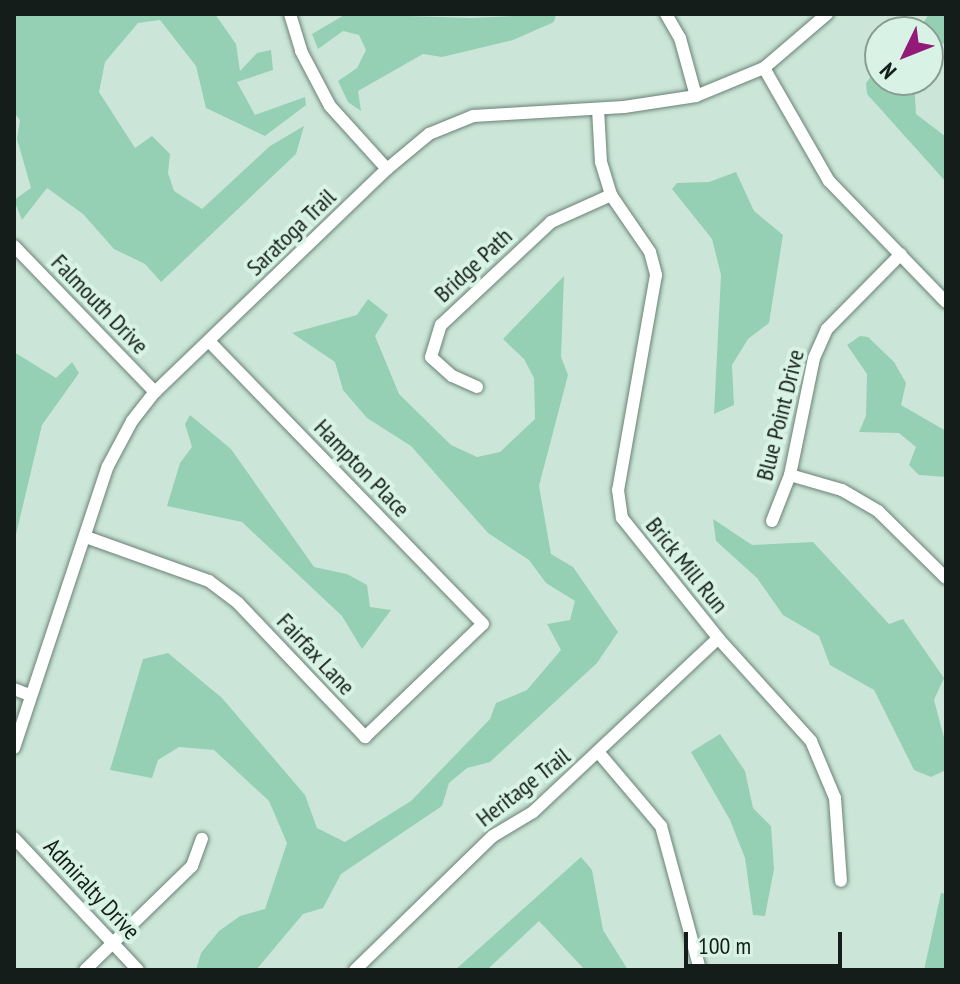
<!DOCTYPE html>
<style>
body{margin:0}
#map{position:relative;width:960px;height:984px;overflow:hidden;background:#cbe6d8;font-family:"PT Sans Narrow",sans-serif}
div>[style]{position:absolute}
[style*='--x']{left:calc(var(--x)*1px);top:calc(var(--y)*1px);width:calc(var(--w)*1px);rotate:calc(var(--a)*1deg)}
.green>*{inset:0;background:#96d0b4}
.roads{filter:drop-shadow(0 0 2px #6a8276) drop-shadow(0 0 2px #6a8276)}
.street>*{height:12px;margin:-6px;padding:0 6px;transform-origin:6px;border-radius:6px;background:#fff}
span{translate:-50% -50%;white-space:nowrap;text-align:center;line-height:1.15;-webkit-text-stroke:8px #d8f3e5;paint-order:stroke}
.street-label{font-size:24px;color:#141d19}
.frame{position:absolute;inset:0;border:16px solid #141d19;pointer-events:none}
.north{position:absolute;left:864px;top:16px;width:80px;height:80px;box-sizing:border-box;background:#d8f3e5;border:2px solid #8a9d93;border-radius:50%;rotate:227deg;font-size:22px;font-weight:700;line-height:32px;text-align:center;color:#141d19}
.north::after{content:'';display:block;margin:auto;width:28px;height:36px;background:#931a77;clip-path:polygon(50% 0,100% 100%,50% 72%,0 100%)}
.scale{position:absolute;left:684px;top:932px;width:158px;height:36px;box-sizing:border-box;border:4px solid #141d19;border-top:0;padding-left:10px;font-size:24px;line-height:28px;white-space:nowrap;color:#141d19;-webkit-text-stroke:6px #d8f3e5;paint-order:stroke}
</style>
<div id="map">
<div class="green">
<div style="clip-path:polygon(14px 14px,215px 14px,236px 44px,240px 71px,257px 53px,271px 50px,273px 70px,237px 82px,255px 115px,305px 97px,306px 105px,265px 136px,206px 108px,196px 66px,160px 20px,138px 23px,105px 62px,99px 92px,135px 148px,152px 136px,170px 154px,168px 173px,174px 191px,202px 209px,270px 146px,304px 126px,296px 154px,161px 282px,145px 264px,114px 249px,83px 214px,47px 188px,22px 220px,14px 200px,31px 188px,17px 139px,20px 120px,14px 113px)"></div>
<div style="clip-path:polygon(346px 14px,471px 18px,556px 14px,554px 22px,513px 40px,442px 57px,423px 54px,358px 91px,361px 111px,348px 102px,338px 81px,357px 68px,366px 50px,359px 35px,343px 31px,318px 49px,312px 34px)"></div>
<div style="clip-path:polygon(929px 14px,946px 14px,946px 41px,928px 58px,928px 32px,917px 32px)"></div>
<div style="clip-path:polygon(880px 65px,880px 80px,914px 80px,916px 114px,946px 137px,946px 182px,867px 94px,866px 83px)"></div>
<div style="clip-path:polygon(736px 172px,754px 211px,783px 235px,769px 323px,748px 339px,732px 365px,734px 405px,714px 414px,721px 275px,712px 239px,672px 189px,677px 183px,709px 182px)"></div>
<div style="clip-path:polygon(564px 276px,561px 357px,568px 375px,539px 486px,551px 554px,573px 567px,618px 632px,597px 663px,490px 762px,467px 768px,449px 783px,442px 806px,341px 874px,323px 908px,303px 914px,256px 970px,196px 970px,201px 953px,219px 931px,240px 916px,265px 909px,287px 843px,269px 801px,214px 750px,179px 747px,158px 760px,152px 778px,110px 770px,143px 659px,168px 653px,222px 698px,305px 795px,317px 828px,345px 842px,411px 801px,490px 719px,496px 703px,527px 690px,561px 650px,547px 624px,570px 620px,575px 601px,546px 583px,529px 560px,488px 533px,411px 446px,367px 418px,343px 390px,335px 362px,292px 333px,357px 315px,368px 299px,388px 315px,375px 336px,399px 394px,451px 445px,477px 457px,500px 452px,535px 419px,534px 378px,524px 359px,503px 339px)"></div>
<div style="clip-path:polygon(860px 336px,868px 337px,894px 362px,906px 383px,901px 405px,946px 431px,946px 477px,919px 475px,909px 465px,916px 447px,899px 433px,859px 432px,866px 416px,867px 374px,847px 345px)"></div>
<div style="clip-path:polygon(14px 352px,56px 378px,72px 362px,79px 373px,42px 425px,14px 543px)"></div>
<div style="clip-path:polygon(190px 415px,231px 449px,314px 567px,347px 574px,367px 585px,370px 607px,391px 610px,362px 649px,342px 616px,242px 522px,167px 506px,180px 463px,192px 447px,185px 424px)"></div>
<div style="clip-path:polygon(713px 519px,752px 545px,813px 542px,889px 624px,903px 619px,944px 678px,934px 700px,946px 745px,946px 770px,931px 777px,914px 770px,874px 690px,830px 665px,819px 636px,783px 615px,757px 578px,716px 541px)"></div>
<div style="clip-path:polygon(720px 734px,745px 771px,753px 808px,771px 826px,774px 869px,765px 916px,753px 915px,745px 858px,730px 820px,691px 752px)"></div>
<div style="clip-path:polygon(581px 857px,592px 870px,603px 930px,628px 970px,585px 970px,539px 921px,487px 970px,455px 970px)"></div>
<div style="clip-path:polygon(941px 893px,946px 894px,946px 970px,924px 970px)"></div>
</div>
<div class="roads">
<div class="street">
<div style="--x:290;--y:14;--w:39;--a:73"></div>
<div style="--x:301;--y:51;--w:62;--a:62.2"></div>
<div style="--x:330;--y:106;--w:85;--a:47.9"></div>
<div style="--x:666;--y:14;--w:28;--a:60"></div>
<div style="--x:680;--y:38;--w:60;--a:74.6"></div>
<div style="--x:764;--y:68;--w:130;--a:60.1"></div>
<div style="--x:829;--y:181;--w:168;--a:46"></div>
<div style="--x:598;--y:109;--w:53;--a:86.8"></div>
<div style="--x:601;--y:162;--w:34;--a:73"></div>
<div style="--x:611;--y:195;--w:69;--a:55.6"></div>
<div style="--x:650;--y:252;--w:24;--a:75"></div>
<div style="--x:656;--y:275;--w:218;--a:100"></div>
<div style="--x:618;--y:490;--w:28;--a:82"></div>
<div style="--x:622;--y:518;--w:154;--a:51.3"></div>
<div style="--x:718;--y:638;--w:139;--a:47.9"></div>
<div style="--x:811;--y:741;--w:62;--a:67.2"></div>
<div style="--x:835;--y:798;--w:83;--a:85.9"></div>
<div style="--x:14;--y:246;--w:203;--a:46"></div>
<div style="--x:477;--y:387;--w:27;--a:-156"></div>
<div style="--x:452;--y:376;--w:28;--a:-138"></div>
<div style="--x:431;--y:357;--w:34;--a:-73"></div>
<div style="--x:441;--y:325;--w:151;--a:-43.1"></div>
<div style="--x:551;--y:222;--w:66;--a:-24.2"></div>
<div style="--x:790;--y:475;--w:54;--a:16.1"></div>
<div style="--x:842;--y:490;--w:42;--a:30.3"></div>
<div style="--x:878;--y:511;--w:95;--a:44.6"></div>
<div style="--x:772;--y:521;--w:49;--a:-68.6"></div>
<div style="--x:790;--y:475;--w:119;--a:-78.4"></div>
<div style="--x:814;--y:358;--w:32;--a:-66"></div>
<div style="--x:827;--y:329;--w:105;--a:-45.4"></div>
<div style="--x:86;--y:537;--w:131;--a:19.7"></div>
<div style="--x:209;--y:581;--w:36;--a:37"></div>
<div style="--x:238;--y:603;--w:185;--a:46.5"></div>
<div style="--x:365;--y:737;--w:163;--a:-43.8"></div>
<div style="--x:483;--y:624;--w:392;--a:-134.1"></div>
<div style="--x:14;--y:689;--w:17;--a:21"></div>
<div style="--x:14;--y:748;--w:297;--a:-71.6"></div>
<div style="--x:108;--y:466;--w:51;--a:-61.9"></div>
<div style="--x:132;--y:421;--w:37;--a:-52"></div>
<div style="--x:155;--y:392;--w:322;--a:-43.9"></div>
<div style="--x:387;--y:169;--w:55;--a:-39.8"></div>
<div style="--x:429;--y:134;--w:48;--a:-22.2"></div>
<div style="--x:473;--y:116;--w:151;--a:-3.4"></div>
<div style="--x:624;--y:107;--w:73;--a:-8.7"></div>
<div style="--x:696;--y:96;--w:74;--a:-22.4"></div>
<div style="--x:764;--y:68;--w:83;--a:-40.6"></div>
<div style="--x:599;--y:753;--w:96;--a:49.7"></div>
<div style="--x:661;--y:826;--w:149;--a:74.8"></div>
<div style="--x:14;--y:838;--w:181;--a:46.8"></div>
<div style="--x:85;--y:970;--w:149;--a:-44.2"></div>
<div style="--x:192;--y:866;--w:29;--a:-70"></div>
<div style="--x:355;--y:970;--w:192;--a:-44.2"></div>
<div style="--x:493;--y:836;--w:47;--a:-31"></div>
<div style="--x:533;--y:812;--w:254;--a:-43.2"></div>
</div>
</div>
<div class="street-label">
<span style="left:291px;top:232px;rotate:-44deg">Saratoga Trail</span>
<span style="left:473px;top:265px;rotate:-43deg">Bridge Path</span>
<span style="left:100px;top:304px;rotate:46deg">Falmouth Drive</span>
<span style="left:780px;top:415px;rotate:-76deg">Blue Point Drive</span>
<span style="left:362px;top:468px;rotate:46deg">Hampton Place</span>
<span style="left:687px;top:565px;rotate:51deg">Brick Mill Run</span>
<span style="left:316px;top:654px;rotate:47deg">Fairfax Lane</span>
<span style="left:523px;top:787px;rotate:-38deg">Heritage Trail</span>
<span style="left:92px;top:889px;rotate:47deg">Admiralty Drive</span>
</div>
<div class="frame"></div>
<div class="north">N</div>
<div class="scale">100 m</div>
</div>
